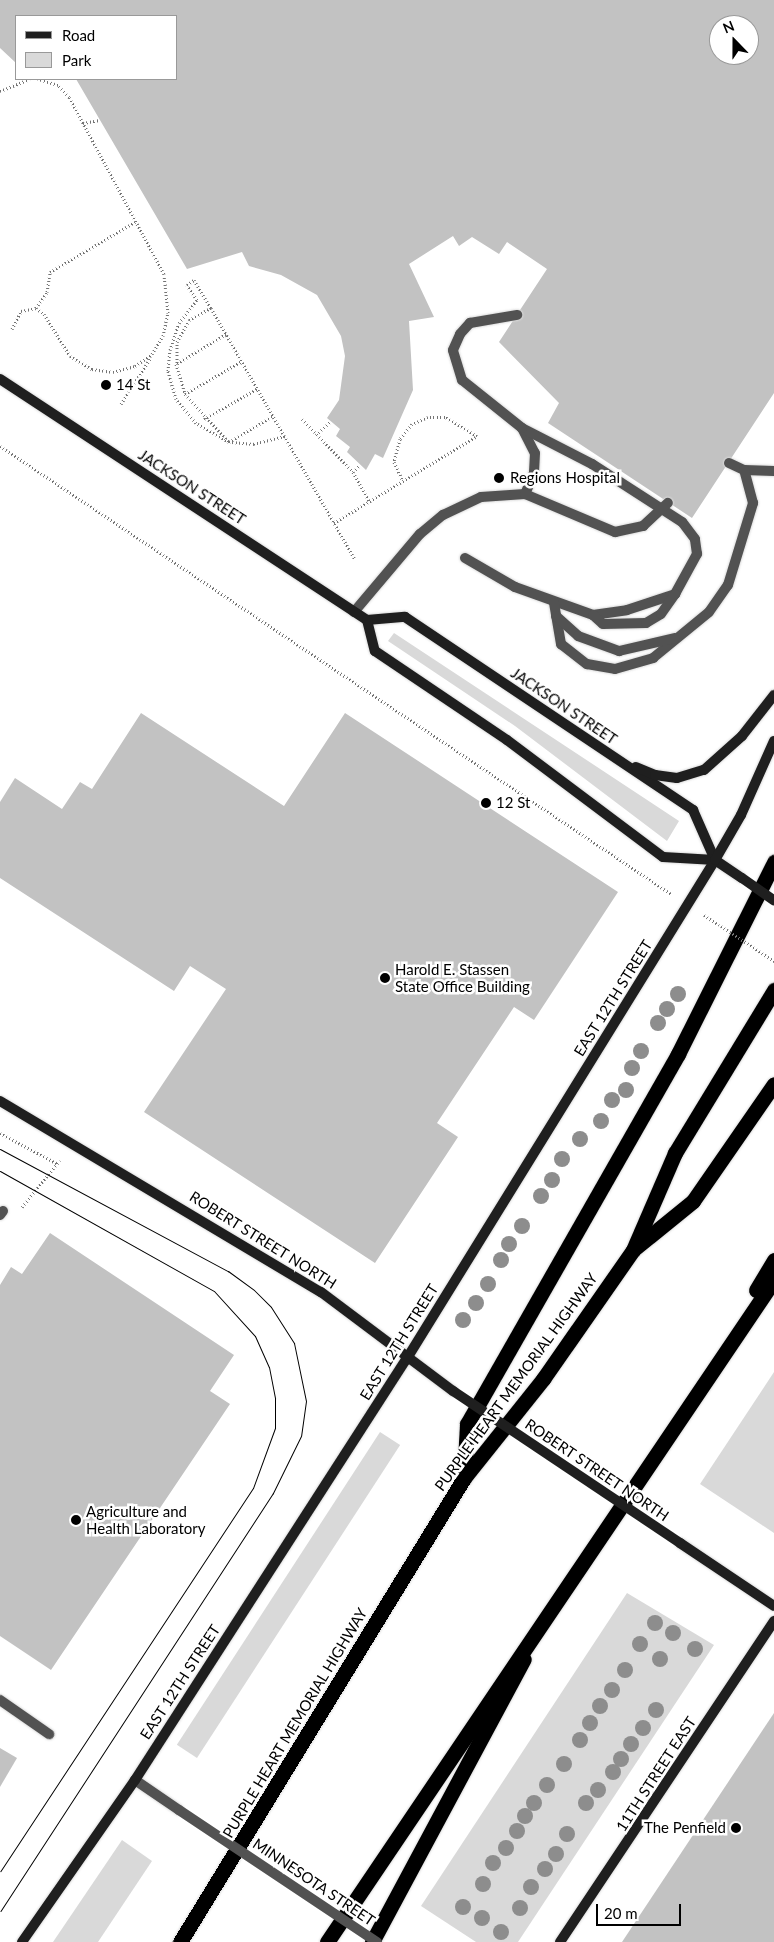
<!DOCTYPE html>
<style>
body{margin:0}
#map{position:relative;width:774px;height:1942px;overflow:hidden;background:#fff;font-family:Lato,sans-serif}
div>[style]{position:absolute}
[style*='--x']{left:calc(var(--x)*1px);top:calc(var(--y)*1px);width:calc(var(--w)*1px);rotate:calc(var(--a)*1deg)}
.green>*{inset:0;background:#d9d9d9;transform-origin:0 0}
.building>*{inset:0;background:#c2c2c2}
.path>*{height:3px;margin-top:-1.5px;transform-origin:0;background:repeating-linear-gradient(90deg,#747474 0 1px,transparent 0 3.5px)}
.roads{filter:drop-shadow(0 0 1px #dbdbdb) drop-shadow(0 0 1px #dbdbdb)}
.lane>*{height:10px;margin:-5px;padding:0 5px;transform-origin:5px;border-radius:5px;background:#525252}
.street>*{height:10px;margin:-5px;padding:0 5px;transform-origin:5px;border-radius:5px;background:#525252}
.secondary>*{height:10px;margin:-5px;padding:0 5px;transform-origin:5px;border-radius:5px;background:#1f1f1f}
.highway>*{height:15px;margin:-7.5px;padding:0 7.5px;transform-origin:7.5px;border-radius:7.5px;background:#000}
.tram>*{height:1px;margin:-0.5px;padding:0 0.5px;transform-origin:0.5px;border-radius:0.5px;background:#000}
.path-bridge>*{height:3px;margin-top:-1.5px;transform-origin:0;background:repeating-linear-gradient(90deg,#747474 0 1px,transparent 0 3.5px)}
.street-bridge>*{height:10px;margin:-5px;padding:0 5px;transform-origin:5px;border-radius:5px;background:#525252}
.secondary-bridge>*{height:10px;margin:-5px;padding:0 5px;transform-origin:5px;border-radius:5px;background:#1f1f1f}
.trees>*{width:16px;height:16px;margin:-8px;border-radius:50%;background:#8d8d8d}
.dots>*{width:14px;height:14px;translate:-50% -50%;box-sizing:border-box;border:2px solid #fff;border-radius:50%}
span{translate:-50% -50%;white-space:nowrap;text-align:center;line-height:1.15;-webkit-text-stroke:5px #fff;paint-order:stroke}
.poi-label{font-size:15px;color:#000}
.left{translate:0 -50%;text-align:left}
.right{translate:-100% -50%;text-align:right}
.street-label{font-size:15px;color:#000}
.legend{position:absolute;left:15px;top:15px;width:162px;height:65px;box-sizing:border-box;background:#fff;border:1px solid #999;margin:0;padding:6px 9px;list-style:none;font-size:15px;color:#000}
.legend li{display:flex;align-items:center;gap:10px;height:25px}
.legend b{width:25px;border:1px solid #999}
.north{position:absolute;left:709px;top:15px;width:50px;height:50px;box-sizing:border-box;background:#fff;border:1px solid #999;border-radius:50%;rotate:338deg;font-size:14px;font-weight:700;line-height:20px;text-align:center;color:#000}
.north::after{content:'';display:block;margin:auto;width:18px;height:22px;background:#000;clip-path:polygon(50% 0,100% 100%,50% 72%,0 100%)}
.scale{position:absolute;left:596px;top:1904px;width:85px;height:22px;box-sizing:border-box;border:2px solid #000;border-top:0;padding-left:6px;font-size:15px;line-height:18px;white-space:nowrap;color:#000;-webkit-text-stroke:4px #fff;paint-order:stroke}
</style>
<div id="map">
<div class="green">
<div style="clip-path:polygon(394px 633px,679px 821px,667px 841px,515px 726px,388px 641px)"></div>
<div style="clip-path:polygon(774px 1372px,774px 1533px,700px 1484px)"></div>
<div style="left:380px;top:1432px;width:24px;height:373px;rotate:33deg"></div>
<div style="clip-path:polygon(627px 1593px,714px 1645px,518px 1942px,476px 1942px,421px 1906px)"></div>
<div style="clip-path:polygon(122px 1840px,152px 1861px,98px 1942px,53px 1942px)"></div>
</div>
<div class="building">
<div style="clip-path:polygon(evenodd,0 0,774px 0,774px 393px,692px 518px,548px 423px,559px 403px,499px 342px,547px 269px,507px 242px,499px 254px,472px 237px,459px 246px,453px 236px,409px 264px,434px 317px,409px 321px,413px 390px,383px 458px,375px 454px,366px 470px,347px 452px,350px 447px,336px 436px,340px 429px,327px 418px,339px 400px,345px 356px,341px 336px,317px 295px,281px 275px,249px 266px,242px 252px,187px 269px,76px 79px,176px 79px,176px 16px,16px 16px,16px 63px,0 48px,0 0,719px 25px,749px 25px,749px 55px,719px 55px,719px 25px)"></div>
<div style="clip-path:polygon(141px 713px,284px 806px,345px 713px,618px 892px,534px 1020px,514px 1007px,437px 1123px,458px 1137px,375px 1263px,144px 1112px,226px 989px,190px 966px,174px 991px,0 878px,0 802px,15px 778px,62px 809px,80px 782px,92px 789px)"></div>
<div style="clip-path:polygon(50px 1233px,234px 1355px,210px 1391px,230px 1404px,51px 1670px,0 1636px,0 1285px,11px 1267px,22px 1274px)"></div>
<div style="clip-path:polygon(774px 1713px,774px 1942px,622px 1942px)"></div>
<div style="clip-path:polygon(0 1748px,17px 1758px,0 1787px)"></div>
</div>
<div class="path">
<div style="--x:0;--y:91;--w:32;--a:-22"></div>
<div style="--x:83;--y:123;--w:17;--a:-10"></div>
<div style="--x:36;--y:308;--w:19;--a:-55"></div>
<div style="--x:47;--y:292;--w:20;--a:-81"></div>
<div style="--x:50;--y:272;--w:99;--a:-30.5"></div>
<div style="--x:12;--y:329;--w:20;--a:-63"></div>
<div style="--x:21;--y:311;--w:15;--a:-11"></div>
<div style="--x:36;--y:308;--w:10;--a:37"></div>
<div style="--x:44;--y:314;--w:49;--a:58.2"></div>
<div style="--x:70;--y:356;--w:26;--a:31"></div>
<div style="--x:92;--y:369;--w:21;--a:8"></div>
<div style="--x:113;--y:372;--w:23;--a:-15"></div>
<div style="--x:135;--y:366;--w:21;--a:-35"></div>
<div style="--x:152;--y:354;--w:21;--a:-59"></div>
<div style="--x:163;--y:336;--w:24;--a:-78"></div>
<div style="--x:168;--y:313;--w:39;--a:-96"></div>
<div style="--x:164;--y:274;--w:201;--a:-118.2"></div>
<div style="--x:69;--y:97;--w:16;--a:-133"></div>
<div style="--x:58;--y:85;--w:21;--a:-163"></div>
<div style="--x:226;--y:334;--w:58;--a:149"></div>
<div style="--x:176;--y:364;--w:31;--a:73"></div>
<div style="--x:185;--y:394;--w:65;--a:47.5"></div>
<div style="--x:229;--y:442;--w:51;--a:-30.6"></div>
<div style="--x:177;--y:363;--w:21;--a:-90"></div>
<div style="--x:177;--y:342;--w:25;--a:-61"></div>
<div style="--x:189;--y:320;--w:25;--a:-29"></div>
<div style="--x:185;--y:394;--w:66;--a:-30.1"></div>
<div style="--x:121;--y:404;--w:56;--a:-57.4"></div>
<div style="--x:204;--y:419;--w:61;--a:-29.5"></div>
<div style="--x:302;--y:419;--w:74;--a:46.1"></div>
<div style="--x:353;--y:472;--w:33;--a:61"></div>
<div style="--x:316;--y:435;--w:21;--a:-43"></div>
<div style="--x:285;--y:436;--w:32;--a:166"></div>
<div style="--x:254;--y:444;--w:25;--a:-175"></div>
<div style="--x:229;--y:442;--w:38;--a:-150"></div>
<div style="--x:196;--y:423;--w:31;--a:-130"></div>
<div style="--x:176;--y:399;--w:29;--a:-106"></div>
<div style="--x:168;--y:371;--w:21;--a:-85"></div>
<div style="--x:170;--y:350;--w:28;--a:-72"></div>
<div style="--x:179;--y:323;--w:29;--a:-52"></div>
<div style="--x:197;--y:300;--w:18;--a:-124"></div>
<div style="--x:187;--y:285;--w:9;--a:-36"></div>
<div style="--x:194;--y:280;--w:33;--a:59"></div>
<div style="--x:211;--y:308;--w:289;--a:60.2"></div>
<div style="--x:0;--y:446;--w:807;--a:33.73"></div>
<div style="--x:353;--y:472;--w:10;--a:-45"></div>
<div style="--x:334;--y:523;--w:167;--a:-31.3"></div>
<div style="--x:477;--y:436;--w:37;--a:-149"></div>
<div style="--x:445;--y:417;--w:17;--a:180"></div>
<div style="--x:428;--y:417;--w:17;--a:156"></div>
<div style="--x:412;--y:424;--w:19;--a:129"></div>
<div style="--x:400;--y:439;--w:24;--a:105"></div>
<div style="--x:394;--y:462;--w:19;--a:65"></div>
<div style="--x:704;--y:915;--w:18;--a:34"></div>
<div style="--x:0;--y:1133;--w:66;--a:28.1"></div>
<div style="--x:22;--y:1207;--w:60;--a:-51"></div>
</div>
<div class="roads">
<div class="lane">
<div style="--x:522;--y:428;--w:28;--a:63"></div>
<div style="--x:535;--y:453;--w:20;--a:93"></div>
<div style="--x:534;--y:473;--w:23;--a:113"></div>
<div style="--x:729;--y:463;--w:17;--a:25"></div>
<div style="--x:744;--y:470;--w:30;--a:2"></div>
<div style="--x:465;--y:558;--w:58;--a:30.1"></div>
<div style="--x:515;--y:587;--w:83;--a:19.7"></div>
<div style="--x:593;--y:615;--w:34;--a:-8"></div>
<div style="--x:627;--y:610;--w:51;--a:-18.4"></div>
<div style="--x:675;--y:594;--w:46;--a:-61.2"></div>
<div style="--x:697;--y:554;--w:15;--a:-98"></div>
<div style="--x:695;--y:539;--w:21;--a:-127"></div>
<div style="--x:682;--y:522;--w:107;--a:-147.2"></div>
<div style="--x:592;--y:464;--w:79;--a:-152.8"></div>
<div style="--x:522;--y:428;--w:77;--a:-141.3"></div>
<div style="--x:462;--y:380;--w:31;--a:-107"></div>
<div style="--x:453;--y:350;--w:17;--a:-66"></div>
<div style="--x:460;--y:334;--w:15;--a:-48"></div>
<div style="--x:470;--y:323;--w:48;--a:-9.7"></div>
<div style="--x:554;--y:603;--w:42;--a:80.3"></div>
<div style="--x:561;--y:644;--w:33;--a:38"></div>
<div style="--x:587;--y:664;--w:28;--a:10"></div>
<div style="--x:615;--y:669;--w:40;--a:-16"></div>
<div style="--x:653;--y:658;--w:72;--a:-39.4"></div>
<div style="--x:709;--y:612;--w:33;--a:-55"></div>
<div style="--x:728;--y:585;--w:86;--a:-73"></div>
<div style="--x:753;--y:503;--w:34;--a:-105"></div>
<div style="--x:354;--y:612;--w:102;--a:-49.8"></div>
<div style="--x:420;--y:534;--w:30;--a:-40"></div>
<div style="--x:443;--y:515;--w:42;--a:-25.3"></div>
<div style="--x:481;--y:497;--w:44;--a:-3.9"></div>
<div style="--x:525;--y:494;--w:98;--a:22.9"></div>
<div style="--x:615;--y:532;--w:29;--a:-12"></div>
<div style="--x:643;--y:526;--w:34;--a:-43"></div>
<div style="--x:593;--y:615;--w:13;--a:42"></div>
<div style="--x:603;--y:624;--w:43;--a:-1.3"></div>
<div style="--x:646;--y:623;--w:17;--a:-31"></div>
<div style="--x:661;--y:614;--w:24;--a:-55"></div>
<div style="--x:556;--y:616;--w:30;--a:42"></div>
<div style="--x:578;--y:636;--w:44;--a:20.1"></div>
<div style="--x:619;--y:651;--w:57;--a:-13.1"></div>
</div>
<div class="street">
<div style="--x:0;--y:1215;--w:5;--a:-53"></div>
<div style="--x:0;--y:1700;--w:60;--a:34.8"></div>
<div style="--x:135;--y:1780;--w:53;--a:34.3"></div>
</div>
<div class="secondary">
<div style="--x:0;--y:379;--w:439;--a:33.3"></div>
<div style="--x:367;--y:620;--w:38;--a:-5"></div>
<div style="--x:405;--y:617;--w:347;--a:33.8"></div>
<div style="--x:693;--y:810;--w:55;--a:66.3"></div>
<div style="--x:367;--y:620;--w:32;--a:76"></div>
<div style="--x:375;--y:651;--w:159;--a:34"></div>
<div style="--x:507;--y:740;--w:195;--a:36.9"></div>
<div style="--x:663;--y:857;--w:52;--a:3.3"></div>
<div style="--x:715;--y:860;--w:32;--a:34"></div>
<div style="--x:636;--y:767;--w:21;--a:23"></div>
<div style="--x:655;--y:775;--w:22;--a:8"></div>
<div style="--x:677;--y:778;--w:28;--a:-17"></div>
<div style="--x:704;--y:770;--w:51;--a:-41.8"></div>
<div style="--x:742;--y:736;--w:52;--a:-52"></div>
<div style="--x:0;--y:1101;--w:374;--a:30.8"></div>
<div style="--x:321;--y:1292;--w:165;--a:36.9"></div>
<div style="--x:680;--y:1543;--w:113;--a:33.8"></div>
<div style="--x:22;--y:1942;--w:198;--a:-55.1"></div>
<div style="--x:135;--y:1780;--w:500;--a:-57.2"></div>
<div style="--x:406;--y:1360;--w:588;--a:-58.28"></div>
<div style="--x:715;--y:860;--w:52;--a:-60"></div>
<div style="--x:741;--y:815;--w:81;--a:-66"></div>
<div style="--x:560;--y:1942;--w:386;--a:-56.3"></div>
</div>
<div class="highway">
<div style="--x:634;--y:1249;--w:76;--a:-39.1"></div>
<div style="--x:693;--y:1201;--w:142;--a:-55.3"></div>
<div style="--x:756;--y:1290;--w:35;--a:-59"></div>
<div style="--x:464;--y:1478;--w:54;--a:-86.8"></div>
<div style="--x:467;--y:1424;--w:426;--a:-60.3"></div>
<div style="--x:678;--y:1054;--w:215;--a:-63.4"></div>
<div style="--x:180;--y:1942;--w:544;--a:-58.53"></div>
<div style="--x:464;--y:1478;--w:127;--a:-51.4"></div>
<div style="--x:543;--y:1379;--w:157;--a:-55.1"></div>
<div style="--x:633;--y:1250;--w:106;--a:-66.6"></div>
<div style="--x:675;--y:1153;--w:191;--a:-58.7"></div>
<div style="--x:327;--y:1942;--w:799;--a:-55.97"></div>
<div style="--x:372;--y:1942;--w:321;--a:-61.8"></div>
</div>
</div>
<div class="tram">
<div style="--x:0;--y:1149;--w:259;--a:28.2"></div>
<div style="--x:228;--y:1271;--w:32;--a:36"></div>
<div style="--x:254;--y:1290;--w:24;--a:45"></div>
<div style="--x:271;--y:1307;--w:43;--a:57.4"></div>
<div style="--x:294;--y:1343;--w:59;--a:78.3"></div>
<div style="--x:306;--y:1401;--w:35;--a:98"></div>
<div style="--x:301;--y:1436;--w:64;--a:116.2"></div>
<div style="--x:273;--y:1493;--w:499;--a:123.1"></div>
<div style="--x:0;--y:1171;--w:245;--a:29.3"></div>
<div style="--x:214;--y:1291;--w:61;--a:47.7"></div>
<div style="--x:255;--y:1336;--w:34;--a:66"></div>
<div style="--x:269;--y:1367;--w:32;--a:79"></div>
<div style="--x:275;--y:1398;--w:30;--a:90"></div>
<div style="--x:275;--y:1428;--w:64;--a:110.1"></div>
<div style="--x:253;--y:1488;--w:459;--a:123.4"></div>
</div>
<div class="path-bridge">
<div style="--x:721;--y:926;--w:64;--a:33.4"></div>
</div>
<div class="street-bridge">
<div style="--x:179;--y:1810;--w:238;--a:33.7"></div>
</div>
<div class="secondary-bridge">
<div style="--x:742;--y:878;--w:39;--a:35"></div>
<div style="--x:453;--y:1391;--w:273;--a:33.8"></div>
</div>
<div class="trees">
<div style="left:678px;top:994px"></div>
<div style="left:667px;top:1009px"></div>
<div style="left:658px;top:1023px"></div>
<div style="left:641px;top:1051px"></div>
<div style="left:632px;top:1068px"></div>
<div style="left:626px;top:1090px"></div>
<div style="left:612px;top:1100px"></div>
<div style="left:601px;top:1121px"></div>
<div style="left:580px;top:1139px"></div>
<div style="left:562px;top:1159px"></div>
<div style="left:552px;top:1180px"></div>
<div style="left:541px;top:1196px"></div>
<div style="left:522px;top:1226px"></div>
<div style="left:509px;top:1244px"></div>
<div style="left:501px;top:1260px"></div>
<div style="left:488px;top:1284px"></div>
<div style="left:476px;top:1303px"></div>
<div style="left:463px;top:1320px"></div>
<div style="left:655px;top:1623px"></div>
<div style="left:673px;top:1633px"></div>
<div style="left:640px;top:1644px"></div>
<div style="left:695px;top:1649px"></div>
<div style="left:660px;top:1659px"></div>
<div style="left:625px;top:1670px"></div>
<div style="left:612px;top:1690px"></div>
<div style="left:600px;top:1706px"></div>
<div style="left:656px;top:1710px"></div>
<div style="left:590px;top:1723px"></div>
<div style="left:643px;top:1728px"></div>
<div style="left:580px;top:1740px"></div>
<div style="left:631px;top:1744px"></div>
<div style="left:621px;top:1759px"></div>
<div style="left:564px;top:1764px"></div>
<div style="left:613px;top:1772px"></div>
<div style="left:547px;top:1785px"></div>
<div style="left:598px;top:1790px"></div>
<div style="left:534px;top:1803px"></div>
<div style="left:586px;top:1803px"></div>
<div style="left:525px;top:1816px"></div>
<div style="left:517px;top:1831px"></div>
<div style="left:567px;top:1834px"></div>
<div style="left:506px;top:1848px"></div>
<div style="left:556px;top:1854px"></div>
<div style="left:493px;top:1863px"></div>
<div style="left:545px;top:1869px"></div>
<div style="left:483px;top:1884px"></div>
<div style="left:531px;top:1887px"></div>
<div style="left:463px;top:1907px"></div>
<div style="left:520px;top:1908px"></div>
<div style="left:482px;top:1918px"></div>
<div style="left:501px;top:1932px"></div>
</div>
<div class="dots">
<div style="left:106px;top:385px;background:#000"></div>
<div style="left:499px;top:478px;background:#000"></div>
<div style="left:486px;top:803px;background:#000"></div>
<div style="left:385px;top:978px;background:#000"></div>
<div style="left:76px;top:1520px;background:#000"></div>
<div style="left:736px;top:1828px;background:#000"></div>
</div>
<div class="poi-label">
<span class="left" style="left:116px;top:385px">14 St</span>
<span class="left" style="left:510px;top:478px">Regions Hospital</span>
<span class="left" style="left:496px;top:803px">12 St</span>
<span class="left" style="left:395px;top:978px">Harold E. Stassen<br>State Office Building</span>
<span class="left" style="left:86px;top:1520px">Agriculture and<br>Health Laboratory</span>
<span class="right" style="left:726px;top:1828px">The Penfield</span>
</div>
<div class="street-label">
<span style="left:192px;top:487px;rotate:33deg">JACKSON STREET</span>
<span style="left:564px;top:706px;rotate:34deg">JACKSON STREET</span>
<span style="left:613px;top:998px;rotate:-58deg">EAST 12TH STREET</span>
<span style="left:263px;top:1240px;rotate:32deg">ROBERT STREET NORTH</span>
<span style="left:399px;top:1342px;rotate:-58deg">EAST 12TH STREET</span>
<span style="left:516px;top:1382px;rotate:-54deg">PURPLE HEART MEMORIAL HIGHWAY</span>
<span style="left:597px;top:1470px;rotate:34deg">ROBERT STREET NORTH</span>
<span style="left:180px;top:1682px;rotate:-57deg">EAST 12TH STREET</span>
<span style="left:295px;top:1723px;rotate:-59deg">PURPLE HEART MEMORIAL HIGHWAY</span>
<span style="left:656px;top:1774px;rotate:-57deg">11TH STREET EAST</span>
<span style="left:314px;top:1882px;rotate:34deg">MINNESOTA STREET</span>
</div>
<ul class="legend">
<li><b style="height:6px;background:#1f1f1f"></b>Road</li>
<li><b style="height:14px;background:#d9d9d9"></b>Park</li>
</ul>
<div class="north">N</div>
<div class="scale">20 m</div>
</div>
